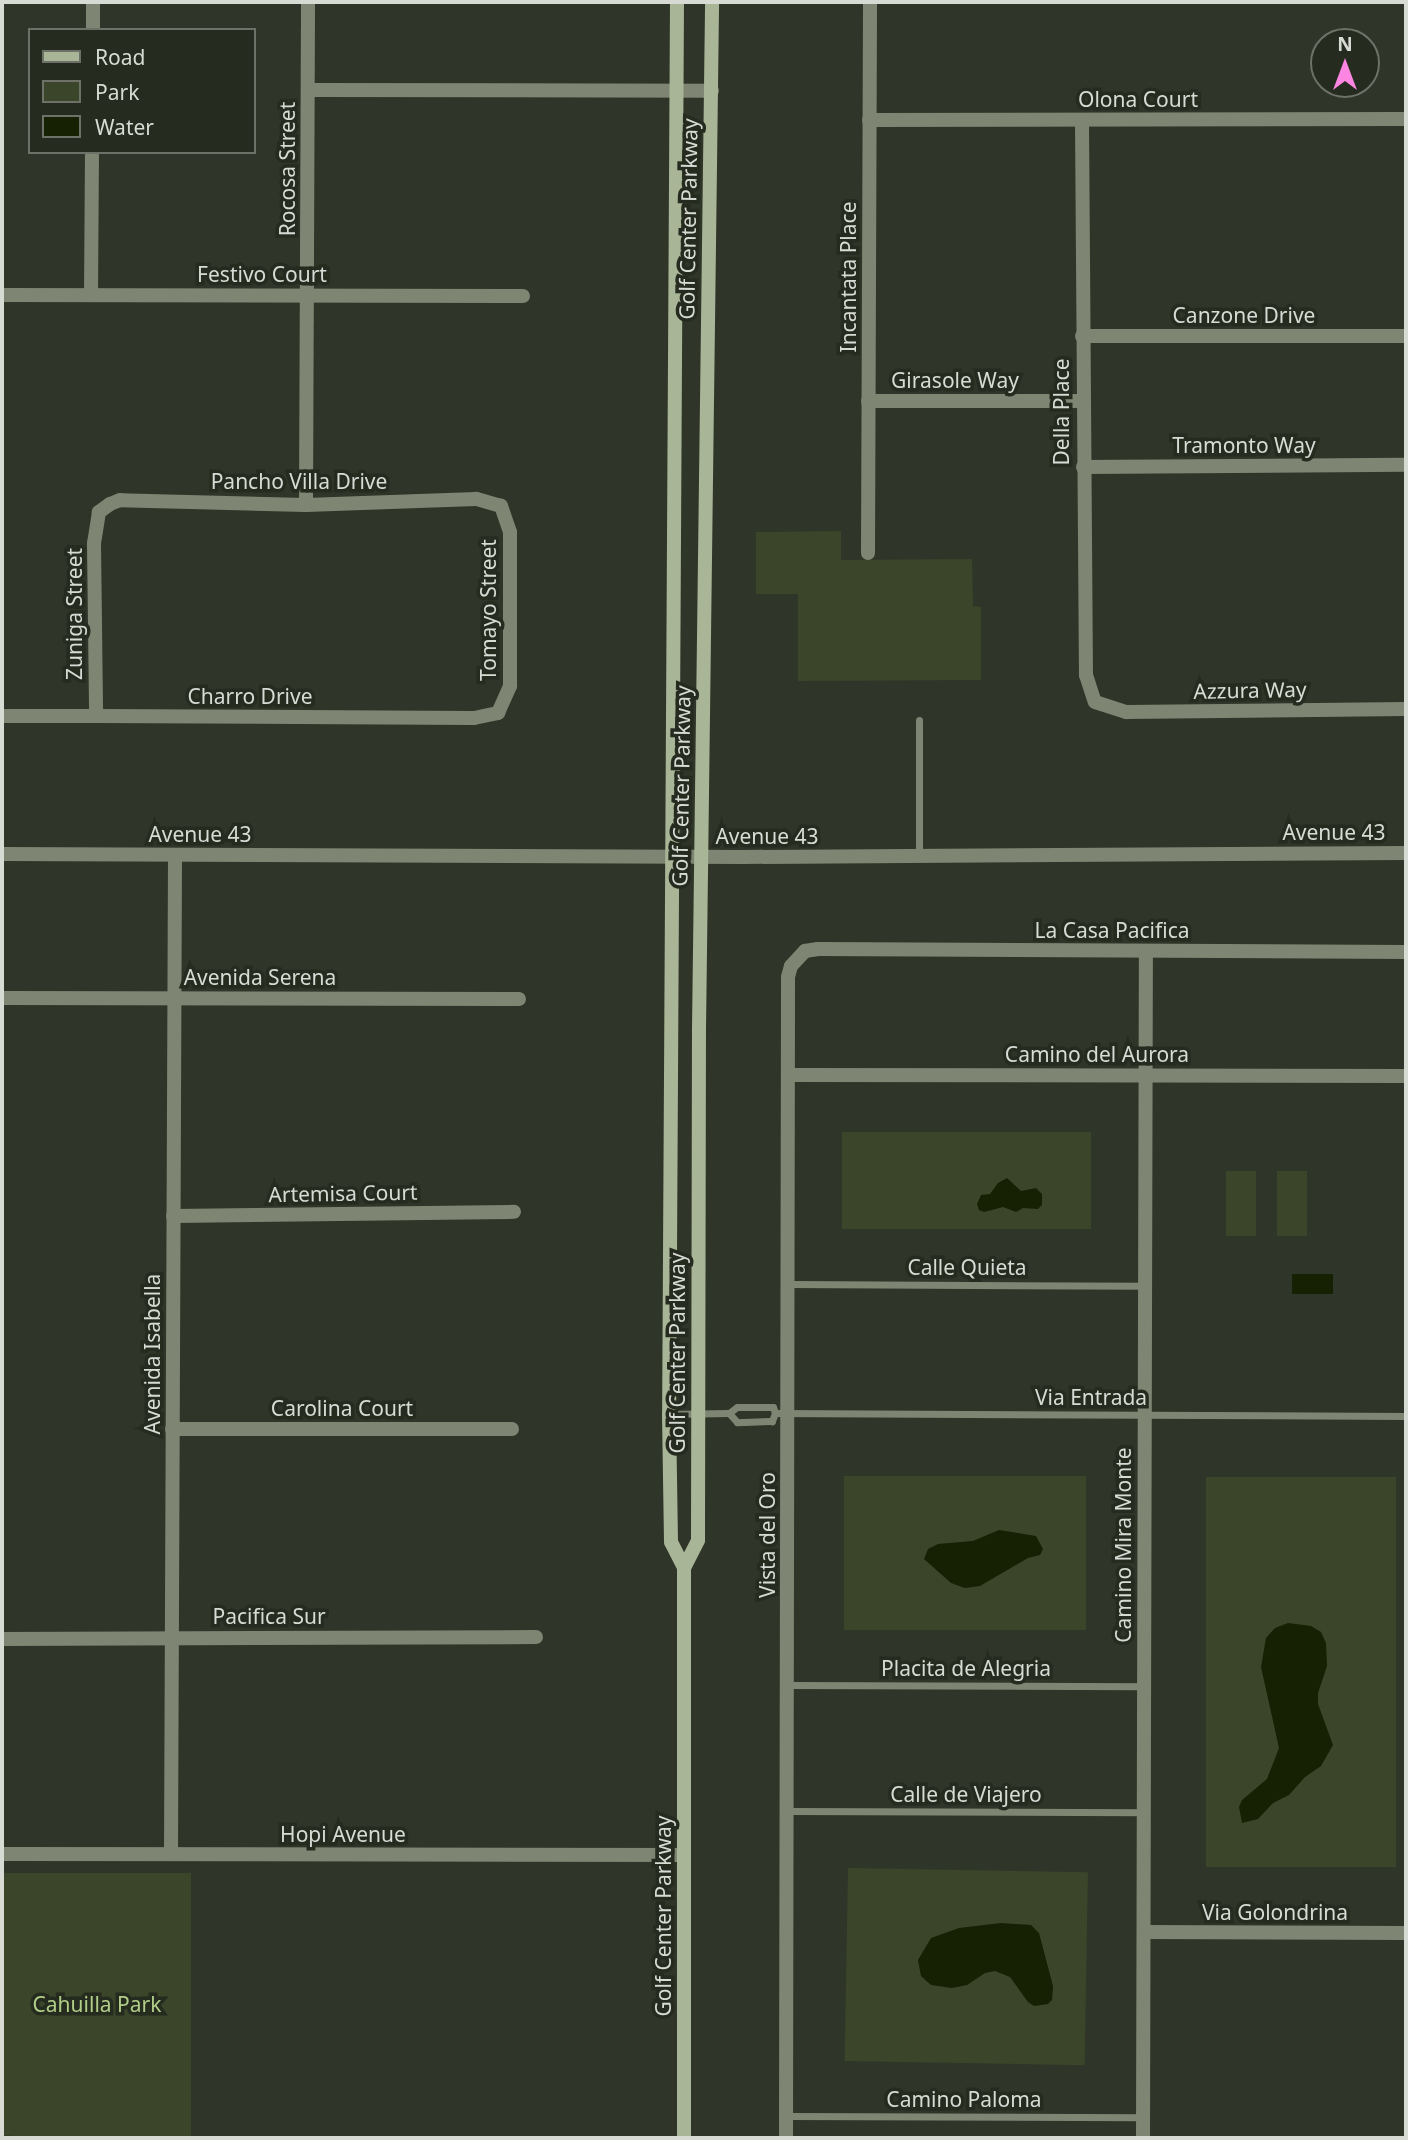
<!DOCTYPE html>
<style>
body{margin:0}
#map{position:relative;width:1408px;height:2140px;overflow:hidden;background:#303529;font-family:"Noto Sans",sans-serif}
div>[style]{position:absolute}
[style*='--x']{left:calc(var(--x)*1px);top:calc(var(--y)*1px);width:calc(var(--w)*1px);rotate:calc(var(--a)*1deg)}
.green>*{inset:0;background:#3a4529;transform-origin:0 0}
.water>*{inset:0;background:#162103;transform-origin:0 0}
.service>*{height:7px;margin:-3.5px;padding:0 3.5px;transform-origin:3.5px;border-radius:3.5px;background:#7e8673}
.minor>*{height:14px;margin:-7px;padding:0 7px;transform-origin:7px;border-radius:7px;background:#7e8673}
.tertiary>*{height:14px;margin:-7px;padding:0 7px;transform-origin:7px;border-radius:7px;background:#7e8673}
.secondary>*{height:14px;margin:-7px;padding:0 7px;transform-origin:7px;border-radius:7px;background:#a8b596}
span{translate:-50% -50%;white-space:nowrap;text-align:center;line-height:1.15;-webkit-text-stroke:7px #262b1f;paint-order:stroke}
.street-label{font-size:21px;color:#d8dbd4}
.park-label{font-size:21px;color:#b1cd88}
.frame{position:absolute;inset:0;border:4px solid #d8dbd4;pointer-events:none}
.legend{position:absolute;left:28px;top:28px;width:228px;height:126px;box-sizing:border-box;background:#262b1f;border:2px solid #6d7167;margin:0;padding:9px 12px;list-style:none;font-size:21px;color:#d8dbd4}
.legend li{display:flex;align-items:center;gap:14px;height:35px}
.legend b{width:35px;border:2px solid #6d7167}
.north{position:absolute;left:1310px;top:28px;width:70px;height:70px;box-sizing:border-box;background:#262b1f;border:2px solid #6d7167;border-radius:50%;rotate:0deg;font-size:19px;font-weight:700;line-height:28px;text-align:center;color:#d8dbd4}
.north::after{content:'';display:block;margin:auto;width:24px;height:32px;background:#fd86e2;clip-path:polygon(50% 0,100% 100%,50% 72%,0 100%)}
</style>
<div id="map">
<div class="green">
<div style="clip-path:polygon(841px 531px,841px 560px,972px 559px,973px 606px,981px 607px,981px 680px,798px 681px,798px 594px,756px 594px,756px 532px)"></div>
<div style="left:842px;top:1132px;width:249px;height:97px"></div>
<div style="left:1226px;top:1171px;width:30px;height:65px"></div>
<div style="left:1277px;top:1171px;width:30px;height:65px"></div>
<div style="left:1086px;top:1476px;width:154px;height:242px;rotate:90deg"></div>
<div style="left:1396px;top:1477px;width:390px;height:190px;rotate:90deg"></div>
<div style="left:848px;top:1868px;width:240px;height:193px;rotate:1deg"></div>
<div style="clip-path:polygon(2px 1873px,191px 1873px,191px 2138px,35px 2138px,2px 2135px)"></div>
</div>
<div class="water">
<div style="clip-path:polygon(1007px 1178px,1021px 1191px,1036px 1188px,1042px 1194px,1042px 1205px,1038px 1209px,1023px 1208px,1016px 1212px,1003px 1207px,984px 1212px,979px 1210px,977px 1204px,981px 1195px,990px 1194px,998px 1183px)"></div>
<div style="left:1292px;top:1274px;width:41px;height:20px"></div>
<div style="clip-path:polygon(999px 1530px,1036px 1536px,1043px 1549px,1040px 1555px,1028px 1558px,980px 1586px,965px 1588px,951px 1583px,924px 1559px,928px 1549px,938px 1544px,973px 1541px)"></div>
<div style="clip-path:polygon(1288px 1623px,1311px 1626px,1321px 1632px,1326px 1643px,1327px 1666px,1318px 1693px,1318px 1704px,1333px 1745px,1321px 1766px,1305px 1777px,1289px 1795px,1273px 1803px,1258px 1819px,1242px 1823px,1239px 1807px,1242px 1800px,1267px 1779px,1279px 1748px,1261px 1667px,1266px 1638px,1275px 1628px)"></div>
<div style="clip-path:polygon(1001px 1923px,1031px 1925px,1039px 1933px,1053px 1986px,1052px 2000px,1048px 2004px,1034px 2006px,1028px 2002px,1010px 1977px,995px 1971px,985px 1973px,967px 1985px,952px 1988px,931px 1985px,921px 1976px,918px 1960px,931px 1938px,959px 1928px)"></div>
</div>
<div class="service">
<div style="--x:919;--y:720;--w:135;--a:90"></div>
<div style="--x:788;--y:1284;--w:357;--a:0.3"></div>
<div style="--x:775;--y:1413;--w:631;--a:0.27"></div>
<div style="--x:669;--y:1414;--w:60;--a:-1"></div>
<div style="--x:729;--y:1413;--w:10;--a:-37"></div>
<div style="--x:737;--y:1407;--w:36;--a:0"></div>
<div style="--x:773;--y:1407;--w:6;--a:72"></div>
<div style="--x:775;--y:1413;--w:9;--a:111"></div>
<div style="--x:772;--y:1421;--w:35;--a:178"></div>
<div style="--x:737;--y:1422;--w:12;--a:-132"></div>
<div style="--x:788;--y:1685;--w:355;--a:0.2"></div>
<div style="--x:788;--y:1811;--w:356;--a:0.2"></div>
<div style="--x:786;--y:2116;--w:356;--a:0.2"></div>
</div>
<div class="minor">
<div style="--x:93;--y:30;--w:28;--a:-90"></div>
<div style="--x:308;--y:90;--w:404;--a:0.1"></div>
<div style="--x:869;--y:120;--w:537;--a:-0.11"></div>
<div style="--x:1082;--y:120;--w:555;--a:89.59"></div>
<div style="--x:1086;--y:675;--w:28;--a:72"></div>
<div style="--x:1095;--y:702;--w:33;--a:18"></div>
<div style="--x:1126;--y:712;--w:280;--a:-0.6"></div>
<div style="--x:2;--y:295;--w:521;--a:0.11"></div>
<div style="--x:91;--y:295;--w:143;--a:-89.6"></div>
<div style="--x:1082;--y:336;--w:324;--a:0"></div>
<div style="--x:868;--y:401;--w:215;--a:0"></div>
<div style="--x:1083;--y:467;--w:323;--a:-0.4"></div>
<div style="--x:306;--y:505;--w:503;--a:-89.77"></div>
<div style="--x:868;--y:553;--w:551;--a:-89.79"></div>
<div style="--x:2;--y:716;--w:94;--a:0"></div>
<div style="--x:96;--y:716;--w:378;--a:0.3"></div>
<div style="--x:474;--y:718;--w:25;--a:-12"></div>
<div style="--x:498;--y:713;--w:30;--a:-66"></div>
<div style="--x:510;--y:686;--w:154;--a:-90"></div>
<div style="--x:510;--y:532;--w:28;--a:-109"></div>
<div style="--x:501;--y:506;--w:26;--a:-164"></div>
<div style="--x:476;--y:499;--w:170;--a:178"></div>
<div style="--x:306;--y:505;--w:186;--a:-178.5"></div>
<div style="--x:120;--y:500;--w:11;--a:158"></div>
<div style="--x:110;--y:504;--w:14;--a:144"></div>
<div style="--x:99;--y:512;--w:31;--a:99"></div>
<div style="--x:94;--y:543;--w:173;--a:89.3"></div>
<div style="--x:2;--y:998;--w:517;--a:0.11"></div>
<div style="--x:788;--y:1075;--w:618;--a:0.09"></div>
<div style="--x:173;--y:1216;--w:341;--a:-0.7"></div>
<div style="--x:172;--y:1429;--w:340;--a:0"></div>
<div style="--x:2;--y:1639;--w:534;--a:-0.21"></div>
<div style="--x:2;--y:1854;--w:682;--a:0.08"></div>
<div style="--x:171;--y:1854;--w:999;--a:-89.77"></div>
<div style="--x:1144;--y:1932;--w:262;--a:0.2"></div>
<div style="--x:786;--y:2138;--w:1161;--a:-89.9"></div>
<div style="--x:788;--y:977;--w:11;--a:-75"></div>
<div style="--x:791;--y:966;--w:21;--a:-47"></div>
<div style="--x:805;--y:951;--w:13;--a:-9"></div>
<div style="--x:818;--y:949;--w:588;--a:0.29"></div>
<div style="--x:1143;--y:2138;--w:1187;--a:-89.86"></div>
</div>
<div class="tertiary">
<div style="--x:2;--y:854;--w:741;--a:0.23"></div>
<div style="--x:743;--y:857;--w:663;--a:-0.35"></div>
</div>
<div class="secondary">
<div style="--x:677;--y:2;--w:1412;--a:90.32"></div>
<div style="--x:669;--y:1414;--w:128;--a:89.1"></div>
<div style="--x:671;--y:1542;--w:29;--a:63"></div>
<div style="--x:684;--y:2138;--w:570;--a:-90"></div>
<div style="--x:684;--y:1568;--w:31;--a:-63"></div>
<div style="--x:698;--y:1540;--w:511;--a:-89.89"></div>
<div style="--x:699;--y:1029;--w:1027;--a:-89.27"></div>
</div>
<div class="street-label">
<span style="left:1138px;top:99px">Olona Court</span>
<span style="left:287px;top:169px;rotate:-90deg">Rocosa Street</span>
<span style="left:688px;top:219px;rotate:-89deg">Golf Center Parkway</span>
<span style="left:262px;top:274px">Festivo Court</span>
<span style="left:848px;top:277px;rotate:-90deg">Incantata Place</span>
<span style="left:1244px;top:315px">Canzone Drive</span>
<span style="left:955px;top:380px">Girasole Way</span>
<span style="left:1061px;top:412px;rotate:-90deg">Della Place</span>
<span style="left:1244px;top:445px">Tramonto Way</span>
<span style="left:299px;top:481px">Pancho Villa Drive</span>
<span style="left:488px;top:610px;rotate:-90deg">Tomayo Street</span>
<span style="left:74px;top:614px;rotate:-90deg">Zuniga Street</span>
<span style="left:1250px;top:690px;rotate:-1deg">Azzura Way</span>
<span style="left:250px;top:696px">Charro Drive</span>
<span style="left:681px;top:786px;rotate:-89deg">Golf Center Parkway</span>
<span style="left:1334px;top:832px">Avenue 43</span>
<span style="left:200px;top:834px">Avenue 43</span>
<span style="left:767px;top:836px">Avenue 43</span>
<span style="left:1112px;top:930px">La Casa Pacifica</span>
<span style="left:260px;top:977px">Avenida Serena</span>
<span style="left:1097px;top:1054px">Camino del Aurora</span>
<span style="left:343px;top:1193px;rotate:-1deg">Artemisa Court</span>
<span style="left:967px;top:1267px">Calle Quieta</span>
<span style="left:677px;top:1353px;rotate:-90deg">Golf Center Parkway</span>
<span style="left:152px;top:1354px;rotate:-90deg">Avenida Isabella</span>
<span style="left:1091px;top:1397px">Via Entrada</span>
<span style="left:342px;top:1408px">Carolina Court</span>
<span style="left:767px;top:1535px;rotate:-90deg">Vista del Oro</span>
<span style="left:1123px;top:1545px;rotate:-90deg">Camino Mira Monte</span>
<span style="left:269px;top:1616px">Pacifica Sur</span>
<span style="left:966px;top:1668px">Placita de Alegria</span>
<span style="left:966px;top:1794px">Calle de Viajero</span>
<span style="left:343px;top:1834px">Hopi Avenue</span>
<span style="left:1275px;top:1912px">Via Golondrina</span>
<span style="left:663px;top:1916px;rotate:-90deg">Golf Center Parkway</span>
<span style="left:964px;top:2099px">Camino Paloma</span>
</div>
<div class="park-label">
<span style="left:97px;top:2004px">Cahuilla Park</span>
</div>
<div class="frame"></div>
<ul class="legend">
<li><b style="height:9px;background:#a8b596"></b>Road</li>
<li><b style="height:19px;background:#3a4529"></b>Park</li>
<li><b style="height:19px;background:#162103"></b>Water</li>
</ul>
<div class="north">N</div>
</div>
